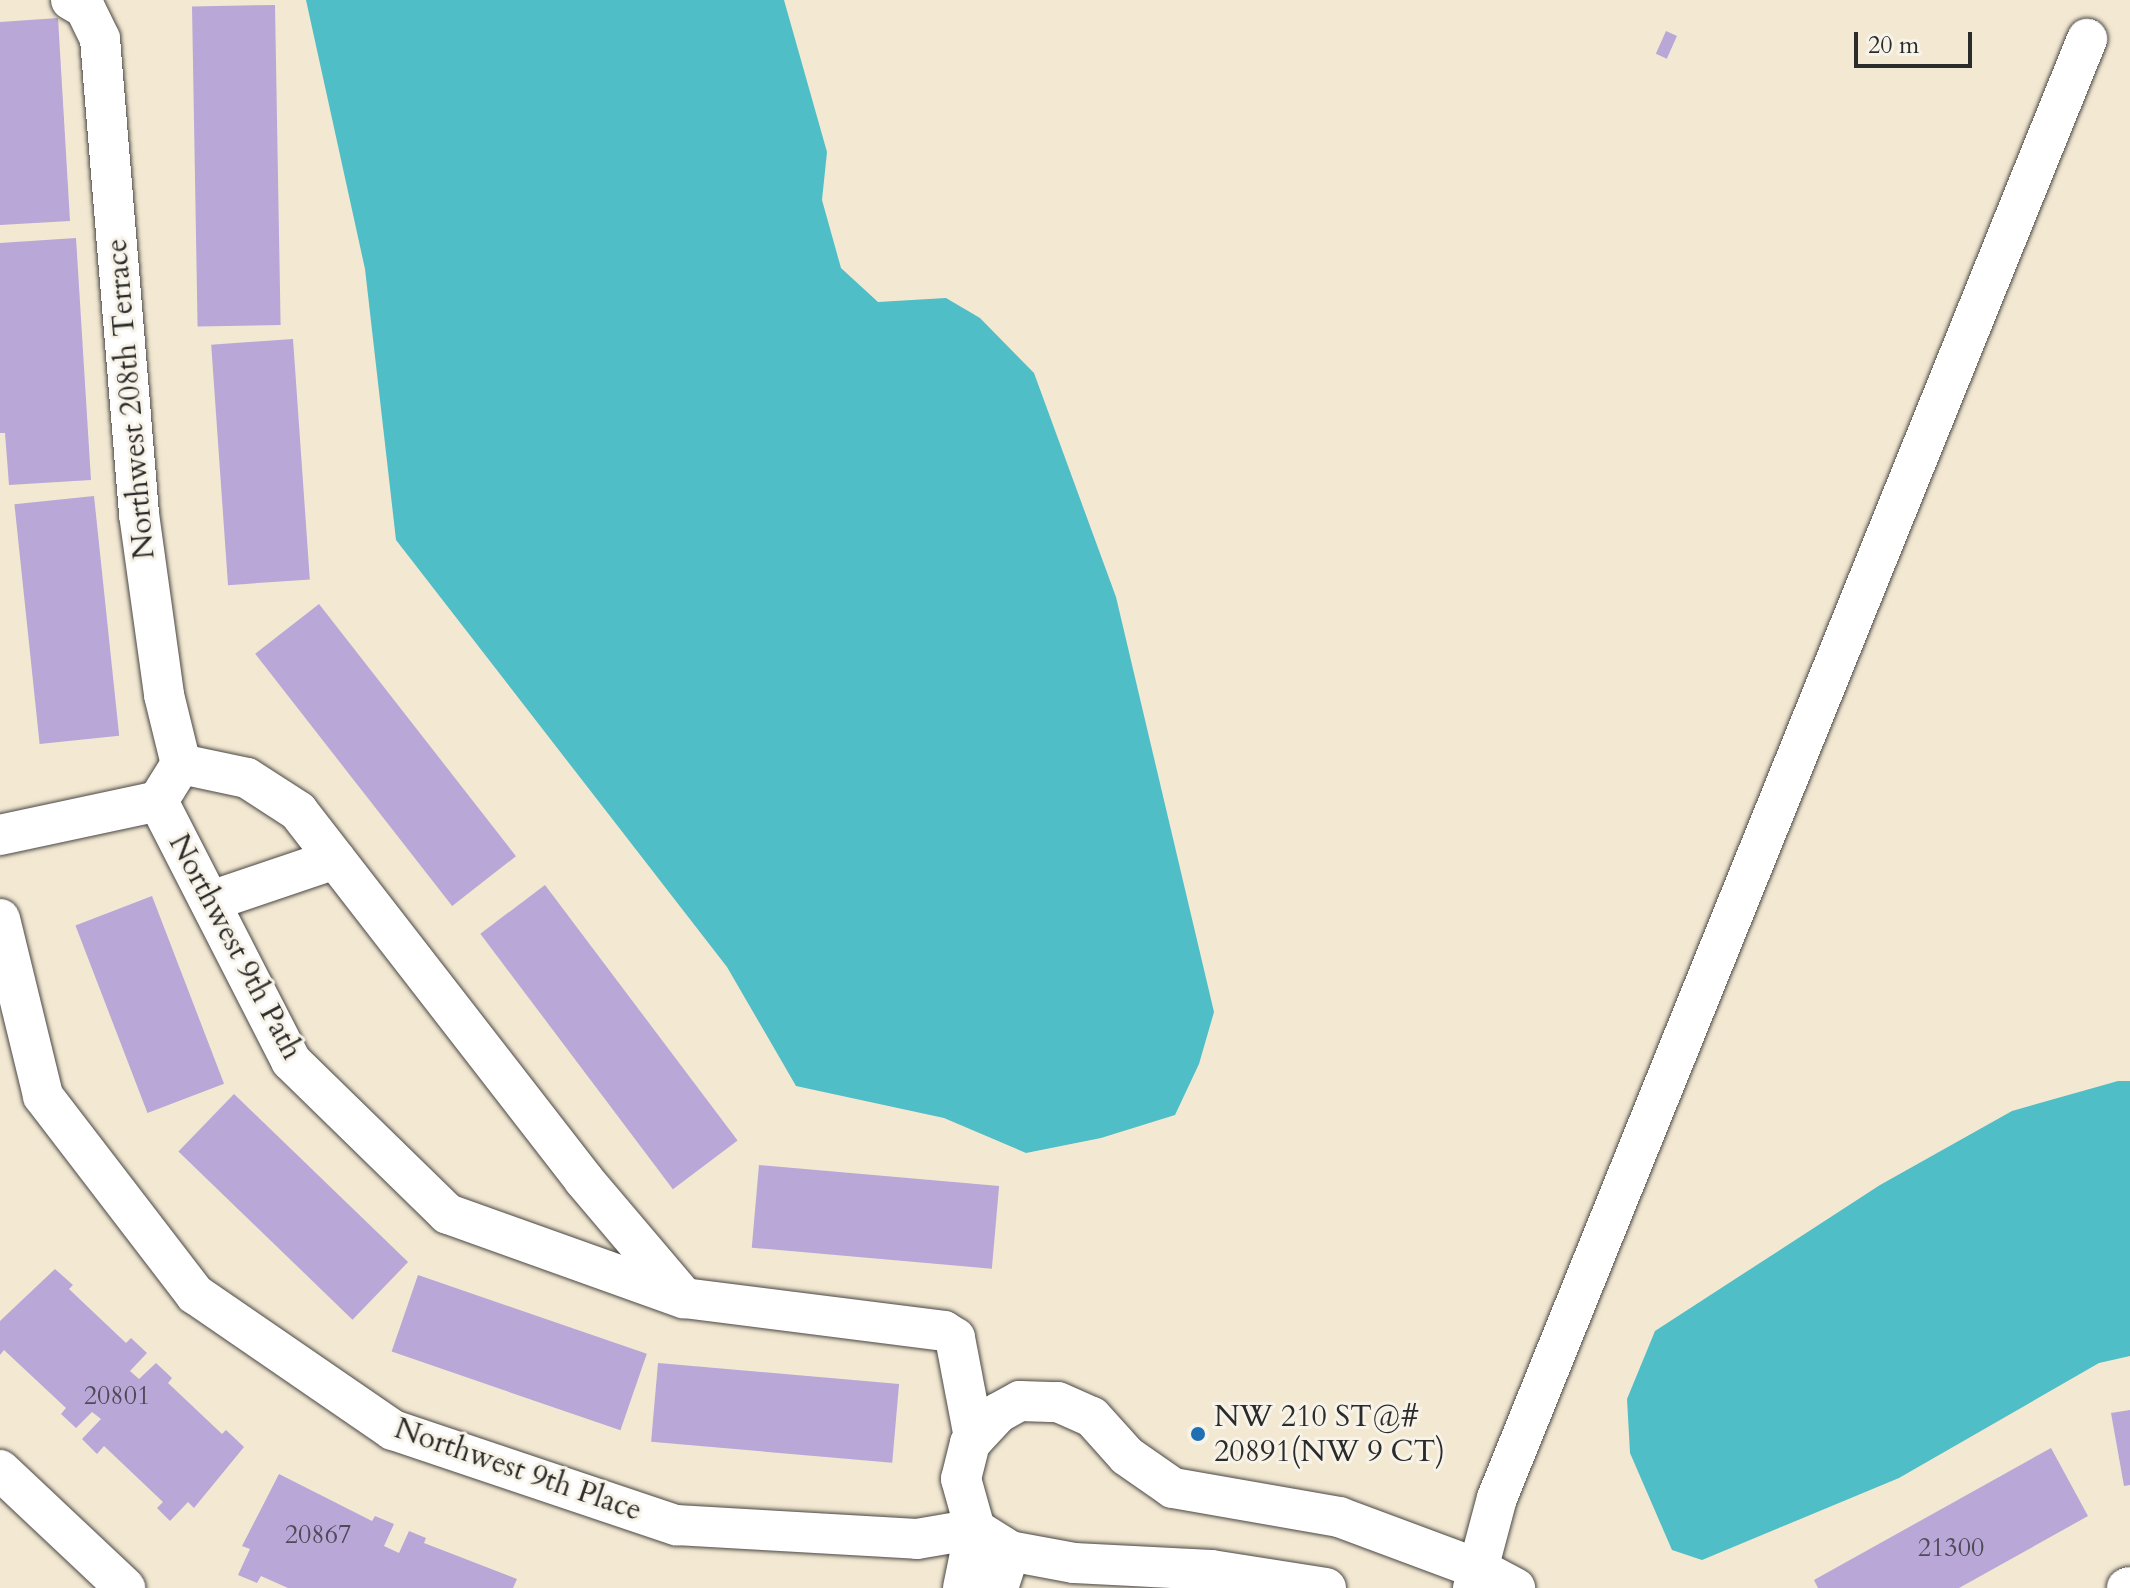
<!DOCTYPE html>
<style>
body{margin:0}
#map{position:relative;width:2130px;height:1588px;overflow:hidden;background:#f3e8d2;font-family:Cardo,serif}
div>[style]{position:absolute}
[style*='--x']{left:calc(var(--x)*1px);top:calc(var(--y)*1px);width:calc(var(--w)*1px);rotate:calc(var(--a)*1deg)}
.water>*{inset:0;background:#50bec6}
.building>*{inset:0;background:#b9a7d7;transform-origin:0 0}
.roads{filter:drop-shadow(0 0 2px #494744) drop-shadow(0 0 2px #494744)}
.minor>*{height:40px;margin:-20px;padding:0 20px;transform-origin:20px;border-radius:20px;background:#fff}
.dots>*{width:22px;height:22px;translate:-50% -50%;box-sizing:border-box;border:4px solid #f7f3e8;border-radius:50%}
span{translate:-50% -50%;white-space:nowrap;text-align:center;line-height:1.15;-webkit-text-stroke:6px #f7f3e8;paint-order:stroke}
.number-label{font-size:26px;color:#4e4a56}
.number-label span{-webkit-text-stroke-width:0}
.street-label{font-size:30px;color:#2b2b2b}
.poi-label{font-size:30px;color:#2b2b2b}
.left{translate:0 -50%;text-align:left}
.scale{position:absolute;left:1854px;top:32px;width:118px;height:36px;box-sizing:border-box;border:4px solid #2b2b2b;border-top:0;padding-left:10px;font-size:24px;line-height:28px;white-space:nowrap;color:#2b2b2b;-webkit-text-stroke:6px #f7f3e8;paint-order:stroke}
</style>
<div id="map">
<div class="water">
<div style="clip-path:polygon(306px 0,784px 0,827px 152px,822px 200px,841px 268px,878px 302px,946px 298px,980px 318px,1034px 373px,1116px 597px,1214px 1012px,1199px 1064px,1175px 1115px,1101px 1138px,1026px 1153px,944px 1118px,796px 1086px,727px 967px,396px 540px,365px 269px)"></div>
<div style="clip-path:polygon(2118px 1081px,2130px 1081px,2130px 1356px,2099px 1363px,1899px 1478px,1702px 1560px,1672px 1550px,1630px 1453px,1627px 1399px,1655px 1331px,1880px 1185px,2012px 1111px)"></div>
</div>
<div class="building">
<div style="left:275px;top:5px;width:320px;height:83px;rotate:89deg"></div>
<div style="clip-path:polygon(58px 18px,70px 221px,0 225px,0 22px)"></div>
<div style="left:1666px;top:31px;width:12px;height:25px;rotate:24deg"></div>
<div style="clip-path:polygon(76px 238px,91px 480px,9px 485px,5px 433px,0 433px,0 243px)"></div>
<div style="left:293px;top:339px;width:241px;height:82px;rotate:86deg"></div>
<div style="left:94px;top:496px;width:241px;height:80px;rotate:84deg"></div>
<div style="left:319px;top:604px;width:320px;height:81px;rotate:52deg"></div>
<div style="left:545px;top:885px;width:320px;height:81px;rotate:53deg"></div>
<div style="left:152px;top:896px;width:201px;height:82px;rotate:69deg"></div>
<div style="left:234px;top:1094px;width:242px;height:80px;rotate:44deg"></div>
<div style="left:759px;top:1165px;width:241px;height:83px;rotate:5deg"></div>
<div style="clip-path:polygon(55px 1269px,73px 1285px,69px 1289px,126px 1343px,131px 1338px,147px 1353px,130px 1371px,139px 1379px,156px 1363px,172px 1378px,168px 1383px,222px 1434px,226px 1430px,244px 1447px,194px 1508px,188px 1502px,170px 1521px,157px 1508px,163px 1502px,104px 1446px,97px 1454px,82px 1439px,101px 1419px,92px 1412px,76px 1428px,61px 1414px,66px 1408px,4px 1350px,0 1355px,0 1321px)"></div>
<div style="left:418px;top:1275px;width:242px;height:81px;rotate:19deg"></div>
<div style="left:658px;top:1363px;width:242px;height:79px;rotate:5deg"></div>
<div style="clip-path:polygon(2130px 1410px,2130px 1485px,2124px 1486px,2111px 1413px)"></div>
<div style="clip-path:polygon(2051px 1448px,2088px 1516px,1959px 1588px,1818px 1588px,1814px 1580px)"></div>
<div style="clip-path:polygon(279px 1474px,372px 1521px,375px 1516px,394px 1524px,384px 1546px,399px 1553px,409px 1531px,426px 1538px,424px 1543px,517px 1579px,513px 1588px,288px 1588px,261px 1576px,257px 1583px,238px 1575px,250px 1549px,242px 1546px)"></div>
</div>
<div class="roads">
<div class="minor">
<div style="--x:71;--y:0;--w:16;--a:30"></div>
<div style="--x:85;--y:8;--w:34;--a:64"></div>
<div style="--x:100;--y:39;--w:477;--a:85.3"></div>
<div style="--x:139;--y:514;--w:183;--a:82.1"></div>
<div style="--x:164;--y:695;--w:71;--a:76.2"></div>
<div style="--x:181;--y:764;--w:44;--a:121.9"></div>
<div style="--x:181;--y:764;--w:67;--a:12"></div>
<div style="--x:247;--y:778;--w:61;--a:32.9"></div>
<div style="--x:298;--y:811;--w:467;--a:52.2"></div>
<div style="--x:584;--y:1180;--w:155;--a:49.7"></div>
<div style="--x:684;--y:1298;--w:262;--a:7.2"></div>
<div style="--x:944;--y:1331;--w:13;--a:32"></div>
<div style="--x:955;--y:1338;--w:102;--a:79.2"></div>
<div style="--x:158;--y:801;--w:292;--a:62.9"></div>
<div style="--x:291;--y:1061;--w:219;--a:44.3"></div>
<div style="--x:448;--y:1214;--w:249;--a:19.7"></div>
<div style="--x:0;--y:835;--w:162;--a:-12.1"></div>
<div style="--x:211;--y:901;--w:131;--a:-18.7"></div>
<div style="--x:0;--y:919;--w:182;--a:76.3"></div>
<div style="--x:43;--y:1096;--w:250;--a:52.5"></div>
<div style="--x:195;--y:1294;--w:240;--a:34.5"></div>
<div style="--x:393;--y:1430;--w:299;--a:18.6"></div>
<div style="--x:676;--y:1525;--w:241;--a:3.3"></div>
<div style="--x:917;--y:1539;--w:59;--a:-9.8"></div>
<div style="--x:0;--y:1470;--w:172;--a:43.3"></div>
<div style="--x:963;--y:1588;--w:60;--a:-78.5"></div>
<div style="--x:998;--y:1588;--w:39;--a:-72"></div>
<div style="--x:1326;--y:1588;--w:116;--a:-171.1"></div>
<div style="--x:1211;--y:1570;--w:137;--a:-177.1"></div>
<div style="--x:1074;--y:1563;--w:65;--a:-169.4"></div>
<div style="--x:1010;--y:1551;--w:41;--a:-147.8"></div>
<div style="--x:975;--y:1529;--w:52;--a:-105.6"></div>
<div style="--x:961;--y:1479;--w:37;--a:-76"></div>
<div style="--x:970;--y:1443;--w:41;--a:-47"></div>
<div style="--x:998;--y:1413;--w:25;--a:-29"></div>
<div style="--x:1020;--y:1401;--w:38;--a:2"></div>
<div style="--x:1058;--y:1402;--w:37;--a:24"></div>
<div style="--x:1092;--y:1417;--w:52;--a:48.1"></div>
<div style="--x:1127;--y:1456;--w:56;--a:34.8"></div>
<div style="--x:1173;--y:1488;--w:169;--a:9.9"></div>
<div style="--x:1339;--y:1517;--w:149;--a:20.4"></div>
<div style="--x:1479;--y:1569;--w:41;--a:27.8"></div>
<div style="--x:1473;--y:1588;--w:93;--a:-75.1"></div>
<div style="--x:1497;--y:1498;--w:1574;--a:-67.98"></div>
<div style="--x:2127;--y:1588;--w:3;--a:-18"></div>
</div>
</div>
<div class="dots">
<div style="left:1198px;top:1434px;background:#1f6fb2"></div>
</div>
<div class="number-label">
<span style="left:117px;top:1396px">20801</span>
<span style="left:318px;top:1535px">20867</span>
<span style="left:1951px;top:1548px">21300</span>
</div>
<div class="street-label">
<span style="left:131px;top:399px;rotate:-95deg">Northwest 208th Terrace</span>
<span style="left:235px;top:947px;rotate:62deg">Northwest 9th Path</span>
<span style="left:518px;top:1470px;rotate:19deg">Northwest 9th Place</span>
</div>
<div class="poi-label">
<span class="left" style="left:1214px;top:1434px">NW 210 ST@#<br>20891(NW 9 CT)</span>
</div>
<div class="scale">20 m</div>
</div>
